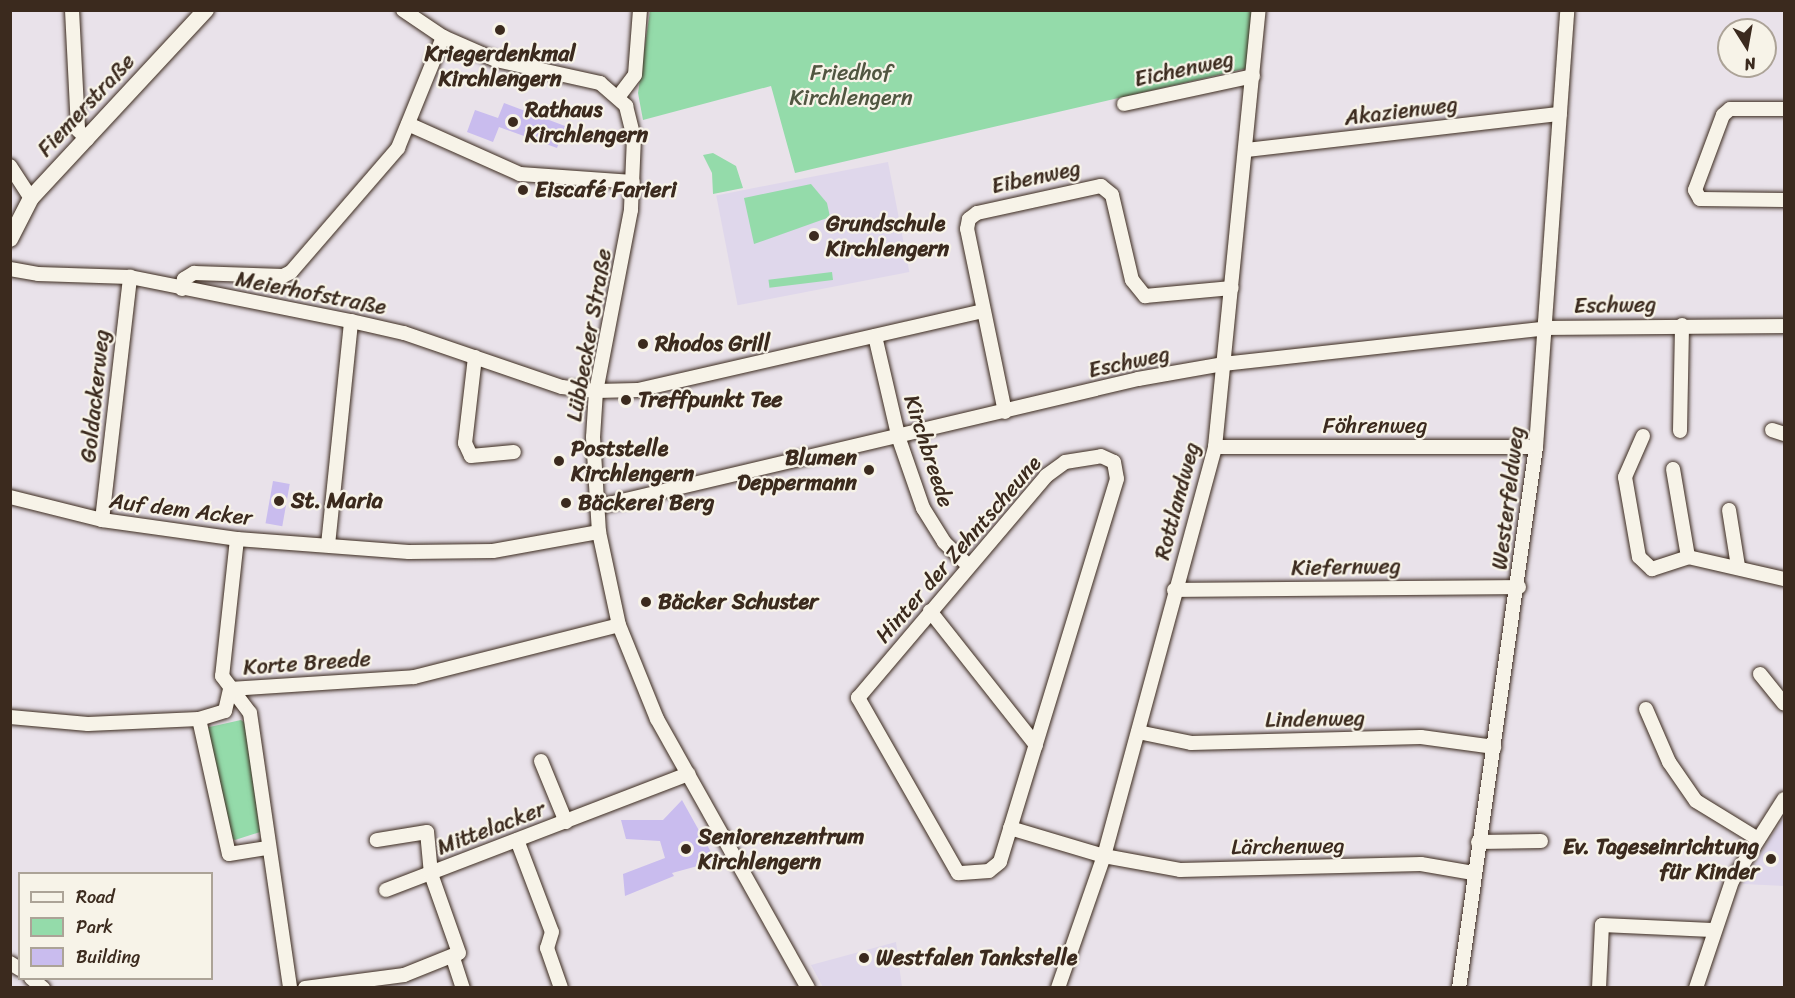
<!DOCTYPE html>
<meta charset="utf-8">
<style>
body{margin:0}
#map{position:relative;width:1795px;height:998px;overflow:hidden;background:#e9e2ea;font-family:Sriracha,sans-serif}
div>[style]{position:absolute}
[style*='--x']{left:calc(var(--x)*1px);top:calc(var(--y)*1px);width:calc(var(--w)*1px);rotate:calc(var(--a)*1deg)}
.built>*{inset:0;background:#dfd7eb;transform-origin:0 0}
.green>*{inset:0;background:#94dbaa;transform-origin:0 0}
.building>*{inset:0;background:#c9bcee;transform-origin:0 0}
.roads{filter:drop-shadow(0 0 2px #3b2a1e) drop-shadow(0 0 2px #3b2a1e)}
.minor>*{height:14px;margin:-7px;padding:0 7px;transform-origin:7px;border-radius:7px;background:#f7f3e8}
.major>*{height:16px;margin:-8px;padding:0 8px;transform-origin:8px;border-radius:8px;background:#f7f3e8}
.dots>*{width:16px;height:16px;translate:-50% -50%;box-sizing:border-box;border:3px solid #f7f3e8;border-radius:50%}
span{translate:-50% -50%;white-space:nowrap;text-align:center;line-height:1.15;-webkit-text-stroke:4.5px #f7f3e8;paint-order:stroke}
.poi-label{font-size:22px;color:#3b2a1e;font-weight:700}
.left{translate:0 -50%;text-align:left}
.right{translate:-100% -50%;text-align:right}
.street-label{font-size:22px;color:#3b2a1e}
.park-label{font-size:22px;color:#515641}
.frame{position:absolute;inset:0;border:12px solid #3b2a1e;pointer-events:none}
.legend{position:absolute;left:18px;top:872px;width:195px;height:108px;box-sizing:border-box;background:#f7f3e8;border:2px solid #aca397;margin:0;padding:8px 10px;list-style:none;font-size:18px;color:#3b2a1e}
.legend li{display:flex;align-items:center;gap:12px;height:30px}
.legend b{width:30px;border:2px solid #aca397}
.north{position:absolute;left:1717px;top:18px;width:60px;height:60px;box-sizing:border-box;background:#f7f3e8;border:2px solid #aca397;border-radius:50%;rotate:169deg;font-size:16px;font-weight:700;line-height:24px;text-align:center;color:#3b2a1e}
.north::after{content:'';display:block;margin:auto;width:21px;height:27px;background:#3b2a1e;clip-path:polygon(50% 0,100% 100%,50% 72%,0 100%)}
</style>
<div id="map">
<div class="built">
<div style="left:888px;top:162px;width:112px;height:175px;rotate:79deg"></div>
<div style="clip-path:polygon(1784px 817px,1784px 886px,1743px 884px,1773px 834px)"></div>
<div style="clip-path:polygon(896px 942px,902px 987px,823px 987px,811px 965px)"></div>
</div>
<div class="green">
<div style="clip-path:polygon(650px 11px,1251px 11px,1248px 68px,795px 173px,771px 86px,643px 120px,638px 93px)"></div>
<div style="clip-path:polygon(713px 153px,736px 166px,743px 188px,713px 194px,712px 173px,703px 155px)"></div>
<div style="clip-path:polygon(811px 184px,827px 203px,830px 217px,754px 244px,744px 198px)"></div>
<div style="left:832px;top:272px;width:8px;height:64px;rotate:83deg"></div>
<div style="clip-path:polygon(241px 720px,245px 723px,260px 832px,235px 840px,229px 837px,205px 728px)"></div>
</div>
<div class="building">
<div style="clip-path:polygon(504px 103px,565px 126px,557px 148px,499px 127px,493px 142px,467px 132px,475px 110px,498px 118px)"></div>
<div style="left:273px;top:481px;width:17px;height:43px;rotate:10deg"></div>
<div style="clip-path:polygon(682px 800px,716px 861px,672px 873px,674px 876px,625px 896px,623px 874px,665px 858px,660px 841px,626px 839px,621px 820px,663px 820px)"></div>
</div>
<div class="roads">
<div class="minor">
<div style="--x:72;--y:10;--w:120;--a:87.1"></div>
<div style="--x:78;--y:130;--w:13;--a:45"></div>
<div style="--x:403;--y:10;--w:48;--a:34"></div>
<div style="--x:443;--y:37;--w:58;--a:23.5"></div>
<div style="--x:496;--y:60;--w:107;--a:12.5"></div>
<div style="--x:600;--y:83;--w:35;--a:41"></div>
<div style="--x:626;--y:106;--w:32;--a:76"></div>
<div style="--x:634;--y:137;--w:73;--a:92.4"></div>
<div style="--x:631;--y:210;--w:184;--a:100.9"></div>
<div style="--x:596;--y:391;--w:46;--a:93.7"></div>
<div style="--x:593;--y:437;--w:95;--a:86.4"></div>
<div style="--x:599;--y:532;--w:95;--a:77.9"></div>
<div style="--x:619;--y:625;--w:101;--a:68"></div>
<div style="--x:657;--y:719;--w:308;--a:60.7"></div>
<div style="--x:619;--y:96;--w:26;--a:-53"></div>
<div style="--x:635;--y:75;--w:65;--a:-85.6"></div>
<div style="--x:1124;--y:104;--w:132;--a:-12.2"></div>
<div style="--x:1784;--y:109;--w:54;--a:180"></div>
<div style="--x:1730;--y:109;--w:9;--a:139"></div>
<div style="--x:1723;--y:115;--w:80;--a:110.5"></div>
<div style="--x:1695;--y:190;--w:10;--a:61"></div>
<div style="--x:1700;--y:199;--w:84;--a:0.7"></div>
<div style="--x:408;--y:124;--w:123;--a:24.1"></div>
<div style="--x:520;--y:174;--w:113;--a:4"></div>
<div style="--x:1247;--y:150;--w:315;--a:-6.6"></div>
<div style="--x:10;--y:166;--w:38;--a:57"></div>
<div style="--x:10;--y:269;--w:28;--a:10"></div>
<div style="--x:38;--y:274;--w:92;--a:1.9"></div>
<div style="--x:130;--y:277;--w:225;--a:11.3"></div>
<div style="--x:351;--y:321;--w:54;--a:12.8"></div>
<div style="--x:404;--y:333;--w:167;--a:18.9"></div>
<div style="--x:562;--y:387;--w:34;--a:7"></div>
<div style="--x:596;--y:391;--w:42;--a:-1.4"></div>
<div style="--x:638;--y:390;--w:354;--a:-12.9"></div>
<div style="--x:182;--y:289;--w:10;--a:-79"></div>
<div style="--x:184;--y:279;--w:12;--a:-31"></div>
<div style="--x:194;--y:273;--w:89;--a:1.9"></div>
<div style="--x:283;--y:276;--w:9;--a:-27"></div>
<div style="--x:291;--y:272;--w:164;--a:-49.2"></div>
<div style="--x:398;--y:148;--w:120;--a:-67.9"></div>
<div style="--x:875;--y:336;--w:106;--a:76.9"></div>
<div style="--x:899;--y:439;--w:73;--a:70.8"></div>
<div style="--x:923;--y:508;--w:40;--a:58"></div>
<div style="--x:944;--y:542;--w:33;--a:44"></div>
<div style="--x:475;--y:357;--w:87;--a:96.6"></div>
<div style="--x:465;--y:443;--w:14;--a:65"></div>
<div style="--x:471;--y:456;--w:43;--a:-5.3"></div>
<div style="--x:1005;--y:412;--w:187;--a:-101.7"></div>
<div style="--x:967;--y:229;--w:10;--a:-79"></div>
<div style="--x:969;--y:219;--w:10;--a:-37"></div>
<div style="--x:977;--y:213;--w:127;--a:-12.3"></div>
<div style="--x:1101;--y:186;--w:14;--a:39"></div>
<div style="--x:1112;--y:195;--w:87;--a:76.8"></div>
<div style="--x:1132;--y:280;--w:21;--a:51"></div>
<div style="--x:1145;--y:296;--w:87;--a:-5.3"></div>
<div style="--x:1772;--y:430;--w:13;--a:18"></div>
<div style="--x:1680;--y:431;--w:106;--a:-88.9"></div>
<div style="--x:1643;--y:436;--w:45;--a:113.7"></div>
<div style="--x:1625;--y:477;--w:81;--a:80.1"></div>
<div style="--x:1639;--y:557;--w:18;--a:43"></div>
<div style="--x:1652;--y:569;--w:38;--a:-18"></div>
<div style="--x:1688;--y:557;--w:98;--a:12.9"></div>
<div style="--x:1215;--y:447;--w:321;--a:0"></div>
<div style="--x:1101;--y:456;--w:14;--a:25"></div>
<div style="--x:1114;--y:462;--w:17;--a:80"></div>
<div style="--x:1117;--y:479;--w:400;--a:107"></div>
<div style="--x:1000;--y:862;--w:14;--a:141"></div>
<div style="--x:989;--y:871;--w:31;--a:176"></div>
<div style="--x:958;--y:873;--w:202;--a:-119.7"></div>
<div style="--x:858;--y:698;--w:291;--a:-49.7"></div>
<div style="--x:1046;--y:476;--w:24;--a:-36"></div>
<div style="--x:1065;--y:462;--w:36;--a:-9"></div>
<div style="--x:1673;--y:469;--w:89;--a:80.3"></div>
<div style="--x:10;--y:497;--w:95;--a:14"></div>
<div style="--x:102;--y:520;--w:136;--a:8"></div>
<div style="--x:237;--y:539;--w:172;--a:4.3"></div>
<div style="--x:409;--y:552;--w:84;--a:-0.7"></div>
<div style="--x:493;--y:551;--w:108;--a:-10.2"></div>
<div style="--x:596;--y:507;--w:557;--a:-13.29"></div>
<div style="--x:1138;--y:379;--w:86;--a:-10"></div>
<div style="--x:1223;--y:364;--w:327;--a:-6.3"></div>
<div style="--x:1548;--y:328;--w:236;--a:-0.5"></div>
<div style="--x:1729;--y:510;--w:57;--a:80.9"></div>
<div style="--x:102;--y:520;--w:245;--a:-83.4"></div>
<div style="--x:237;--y:539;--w:138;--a:96.2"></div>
<div style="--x:222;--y:676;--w:46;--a:52.9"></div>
<div style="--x:250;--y:713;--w:278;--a:81.7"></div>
<div style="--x:328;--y:545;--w:225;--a:-84.1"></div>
<div style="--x:1174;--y:590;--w:345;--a:-0.5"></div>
<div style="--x:930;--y:611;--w:171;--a:51.7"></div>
<div style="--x:1760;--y:674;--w:38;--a:51"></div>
<div style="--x:1646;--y:709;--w:58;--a:66.5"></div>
<div style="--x:1669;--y:762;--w:47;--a:55.3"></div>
<div style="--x:1696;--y:801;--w:73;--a:31.5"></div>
<div style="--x:10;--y:717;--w:78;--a:5.1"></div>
<div style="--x:88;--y:724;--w:111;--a:-2.6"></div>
<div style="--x:199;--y:719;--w:27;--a:-17"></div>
<div style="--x:225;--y:711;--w:23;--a:-77"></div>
<div style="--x:230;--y:689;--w:184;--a:-3.7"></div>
<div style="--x:414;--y:677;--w:211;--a:-14.2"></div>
<div style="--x:199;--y:719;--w:138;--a:77.5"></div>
<div style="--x:229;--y:854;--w:39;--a:-9"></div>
<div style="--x:1138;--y:732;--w:54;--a:11.7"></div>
<div style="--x:1191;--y:743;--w:230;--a:-1.5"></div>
<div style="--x:1421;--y:737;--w:74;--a:7.8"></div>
<div style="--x:541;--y:761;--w:66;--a:67.7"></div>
<div style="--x:1010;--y:828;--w:98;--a:16.6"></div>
<div style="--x:1104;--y:856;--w:77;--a:10.4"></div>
<div style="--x:1180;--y:870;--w:241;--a:-1.4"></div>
<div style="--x:1421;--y:864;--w:53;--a:9.8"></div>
<div style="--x:517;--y:840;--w:98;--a:69.2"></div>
<div style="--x:552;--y:932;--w:17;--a:107"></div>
<div style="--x:547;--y:948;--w:42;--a:70.7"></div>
<div style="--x:1478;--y:842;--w:63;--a:-0.9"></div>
<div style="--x:386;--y:890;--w:324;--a:-21"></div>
<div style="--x:453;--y:958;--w:32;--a:72"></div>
<div style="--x:10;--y:963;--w:12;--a:31"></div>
<div style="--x:31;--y:978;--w:16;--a:40"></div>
<div style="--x:305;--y:988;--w:100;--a:-7.5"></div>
<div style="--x:404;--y:975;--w:59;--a:-21.8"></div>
<div style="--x:459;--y:953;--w:84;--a:-109.5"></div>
<div style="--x:431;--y:874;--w:42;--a:-95.4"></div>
<div style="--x:427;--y:832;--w:51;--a:170.9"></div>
<div style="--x:1058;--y:988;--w:140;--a:-70.8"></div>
<div style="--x:1104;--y:856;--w:424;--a:-74.8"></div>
<div style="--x:1215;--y:447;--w:439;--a:-84.3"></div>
<div style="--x:1459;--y:988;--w:546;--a:-81.9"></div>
<div style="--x:1536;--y:447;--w:438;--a:-85.9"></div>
<div style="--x:1599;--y:988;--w:63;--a:-87.3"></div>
<div style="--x:1602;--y:925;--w:110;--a:2.6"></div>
<div style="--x:1696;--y:988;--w:113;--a:-71.4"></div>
<div style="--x:1732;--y:881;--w:97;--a:-57.6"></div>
</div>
<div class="major">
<div style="--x:10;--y:239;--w:46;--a:-62.9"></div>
<div style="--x:31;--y:198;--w:257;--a:-47.1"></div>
</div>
</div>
<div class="dots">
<div style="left:500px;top:30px;background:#3b2a1e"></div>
<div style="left:513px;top:122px;background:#3b2a1e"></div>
<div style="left:523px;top:190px;background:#3b2a1e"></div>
<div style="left:814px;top:236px;background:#3b2a1e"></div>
<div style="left:643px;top:344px;background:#3b2a1e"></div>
<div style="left:626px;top:400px;background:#3b2a1e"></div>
<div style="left:559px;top:461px;background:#3b2a1e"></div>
<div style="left:869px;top:470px;background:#3b2a1e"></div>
<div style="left:279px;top:501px;background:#3b2a1e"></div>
<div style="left:566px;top:503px;background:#3b2a1e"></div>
<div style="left:646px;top:602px;background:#3b2a1e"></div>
<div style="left:686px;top:849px;background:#3b2a1e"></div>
<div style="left:1771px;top:859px;background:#3b2a1e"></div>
<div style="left:864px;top:958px;background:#3b2a1e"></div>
</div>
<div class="poi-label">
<span style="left:500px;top:66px">Kriegerdenkmal<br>Kirchlengern</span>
<span class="left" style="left:525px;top:122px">Rathaus<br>Kirchlengern</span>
<span class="left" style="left:535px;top:190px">Eiscafé Farieri</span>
<span class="left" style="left:826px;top:236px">Grundschule<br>Kirchlengern</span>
<span class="left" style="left:655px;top:344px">Rhodos Grill</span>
<span class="left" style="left:638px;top:400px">Treffpunkt Tee</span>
<span class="left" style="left:571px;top:461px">Poststelle<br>Kirchlengern</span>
<span class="right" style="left:857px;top:470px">Blumen<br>Deppermann</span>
<span class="left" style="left:291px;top:501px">St. Maria</span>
<span class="left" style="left:578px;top:503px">Bäckerei Berg</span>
<span class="left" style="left:658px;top:602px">Bäcker Schuster</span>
<span class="left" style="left:698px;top:849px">Seniorenzentrum<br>Kirchlengern</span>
<span class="right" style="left:1759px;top:859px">Ev. Tageseinrichtung<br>für Kinder</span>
<span class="left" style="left:876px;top:958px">Westfalen Tankstelle</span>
</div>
<div class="street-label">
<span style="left:1184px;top:69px;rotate:-12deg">Eichenweg</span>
<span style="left:86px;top:105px;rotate:-47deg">Fiemerstraße</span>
<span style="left:1401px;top:111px;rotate:-7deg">Akazienweg</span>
<span style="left:1036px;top:177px;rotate:-12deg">Eibenweg</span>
<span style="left:311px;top:293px;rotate:11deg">Meierhofstraße</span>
<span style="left:1615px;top:305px;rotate:-1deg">Eschweg</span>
<span style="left:589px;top:335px;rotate:-80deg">Lübbecker Straße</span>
<span style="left:1129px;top:362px;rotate:-12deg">Eschweg</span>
<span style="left:95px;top:396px;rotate:-84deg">Goldackerweg</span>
<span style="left:1375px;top:426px">Föhrenweg</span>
<span style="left:929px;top:451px;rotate:72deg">Kirchbreede</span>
<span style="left:1508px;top:498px;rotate:-83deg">Westerfeldweg</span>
<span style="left:1177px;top:501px;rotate:-75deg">Rottlandweg</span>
<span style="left:181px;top:509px;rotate:7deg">Auf dem Acker</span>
<span style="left:958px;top:549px;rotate:-49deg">Hinter der Zehntscheune</span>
<span style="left:1346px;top:567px;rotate:-1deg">Kiefernweg</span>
<span style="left:307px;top:663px;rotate:-4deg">Korte Breede</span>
<span style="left:1315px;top:719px;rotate:-1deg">Lindenweg</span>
<span style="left:491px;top:828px;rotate:-21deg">Mittelacker</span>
<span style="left:1288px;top:846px;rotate:-1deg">Lärchenweg</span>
</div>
<div class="park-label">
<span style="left:851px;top:85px">Friedhof<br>Kirchlengern</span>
</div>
<div class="frame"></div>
<ul class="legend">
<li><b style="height:8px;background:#f7f3e8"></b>Road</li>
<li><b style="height:16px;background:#94dbaa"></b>Park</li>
<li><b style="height:16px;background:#c9bcee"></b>Building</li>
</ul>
<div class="north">N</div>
</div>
